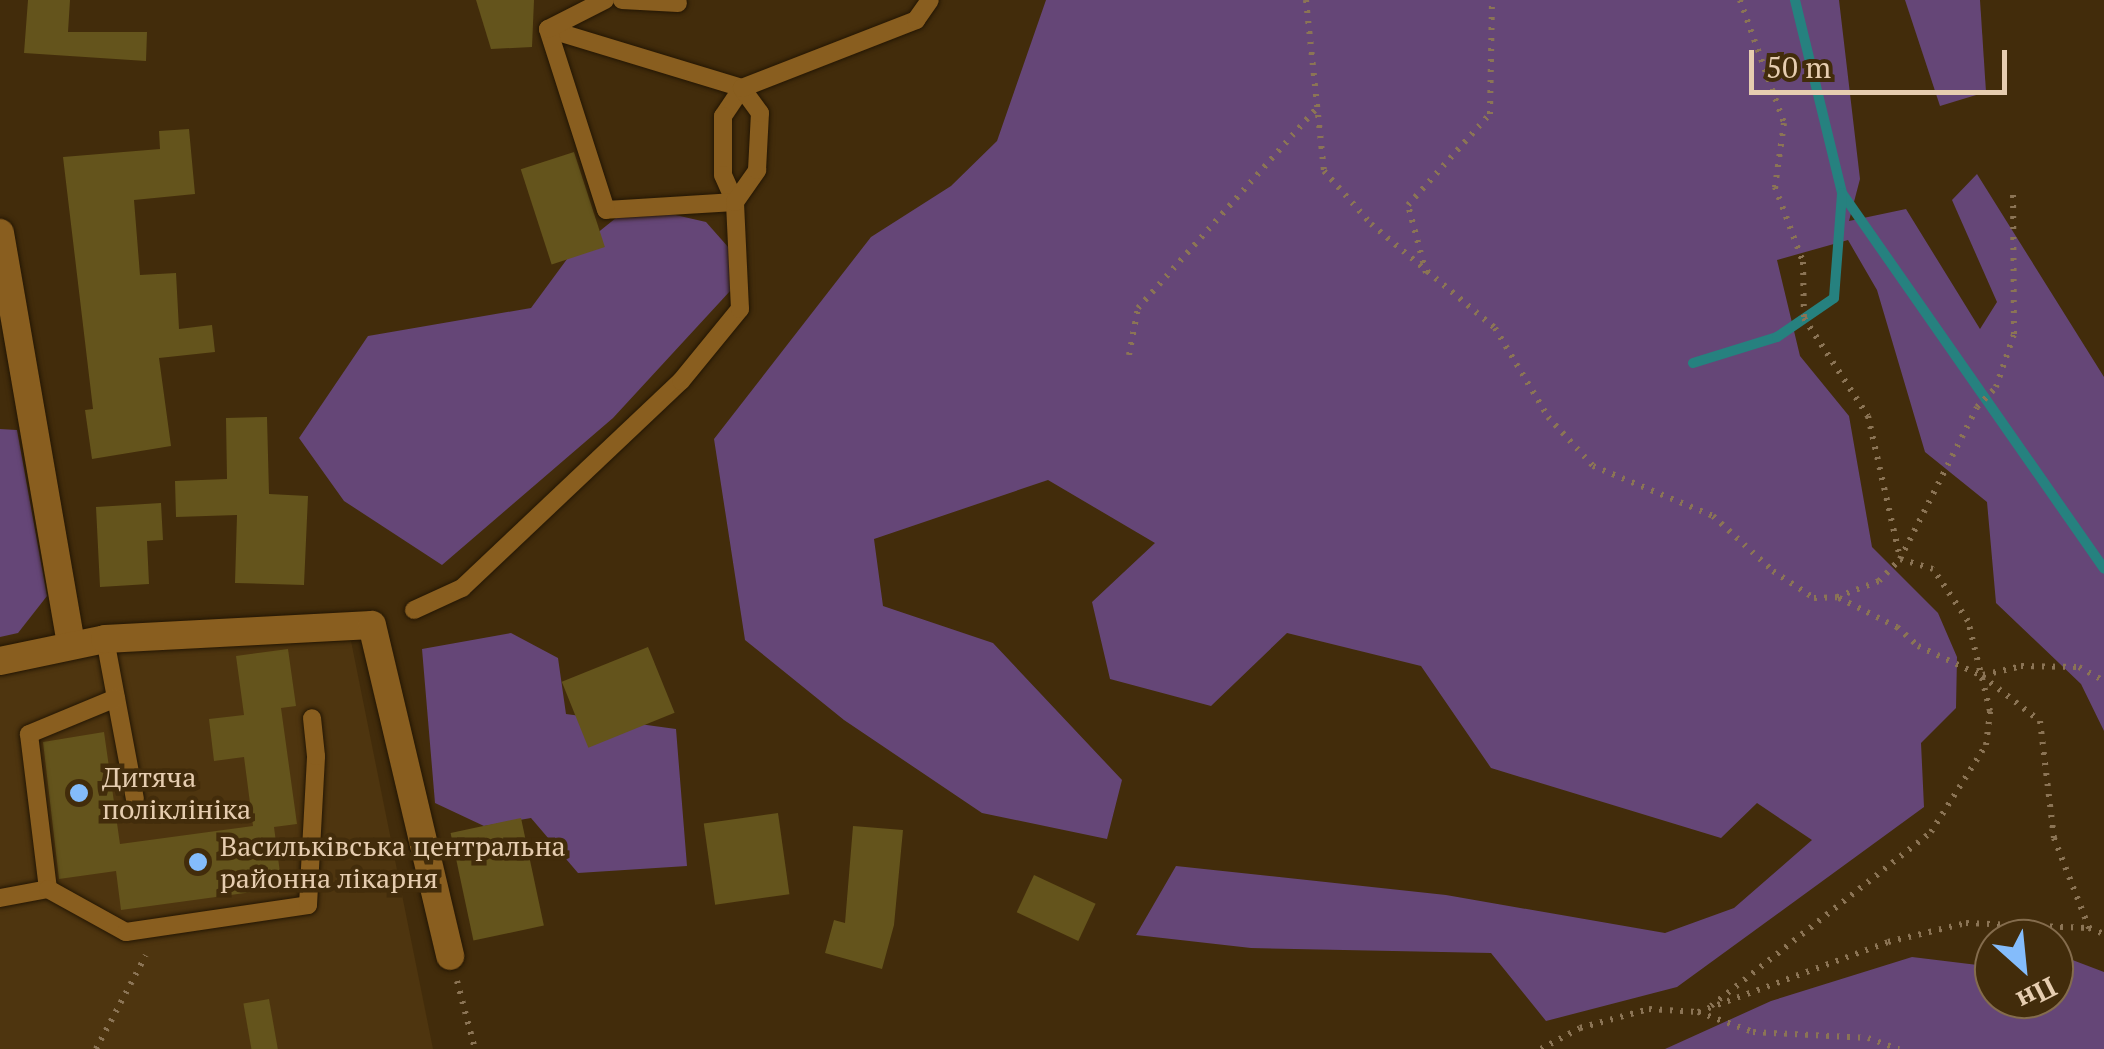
<!DOCTYPE html>
<meta charset="utf-8">
<style>
body{margin:0}
#map{position:relative;width:2104px;height:1049px;overflow:hidden;background:#422c0b;font-family:"PT Serif",serif}
div>[style]{position:absolute}
[style*='--x']{left:calc(var(--x)*1px);top:calc(var(--y)*1px);width:calc(var(--w)*1px);rotate:calc(var(--a)*1deg)}
.built>*{inset:0;background:#4e350f}
.green>*{inset:0;background:#654677}
.stream>*{height:10px;margin:-5px;padding:0 5px;transform-origin:5px;border-radius:5px;background:#26817f}
.building>*{inset:0;background:#64541c;transform-origin:0 0}
.path>*{height:6px;margin-top:-3px;transform-origin:0;background:repeating-linear-gradient(90deg,#8b7455 0 2.5px,transparent 0 10.5px)}
.roads{filter:drop-shadow(0 0 2px #231604) drop-shadow(0 0 2px #231604)}
.service>*{height:18px;margin:-9px;padding:0 9px;transform-origin:9px;border-radius:9px;background:#895e1f}
.minor>*{height:28px;margin:-14px;padding:0 14px;transform-origin:14px;border-radius:14px;background:#895e1f}
.dots>*{width:28px;height:28px;translate:-50% -50%;box-sizing:border-box;border:5px solid #422c0b;border-radius:50%}
span{translate:-50% -50%;white-space:nowrap;text-align:center;line-height:1.15;-webkit-text-stroke:9px #422c0b;paint-order:stroke}
.poi-label{font-size:28px;color:#e6cdb0}
.left{translate:0 -50%;text-align:left}
.north{position:absolute;left:1974px;top:919px;width:100px;height:100px;box-sizing:border-box;background:#422c0b;border:2px solid #846c4d;border-radius:50%;rotate:153deg;font-size:28px;font-weight:700;line-height:40px;text-align:center;color:#e6cdb0}
.north::after{content:'';display:block;margin:auto;width:35px;height:45px;background:#84bcfb;clip-path:polygon(50% 0,100% 100%,50% 72%,0 100%)}
.scale{position:absolute;left:1749px;top:50px;width:258px;height:45px;box-sizing:border-box;border:5px solid #e6cdb0;border-top:0;padding-left:12px;font-size:30px;line-height:35px;white-space:nowrap;color:#e6cdb0;-webkit-text-stroke:8px #422c0b;paint-order:stroke}
</style>
<div id="map">
<div class="built">
<div style="clip-path:polygon(351px 641px,433px 1049px,0 1049px,0 676px,108px 652px)"></div>
</div>
<div class="green">
<div style="clip-path:polygon(1046px 0,1839px 0,1860px 179px,1849px 221px,1906px 209px,1980px 329px,1997px 302px,1952px 200px,1977px 174px,2104px 377px,2104px 731px,2081px 684px,1996px 603px,1987px 502px,1925px 452px,1877px 290px,1848px 240px,1777px 260px,1800px 356px,1849px 416px,1872px 547px,1938px 613px,1957px 657px,1956px 708px,1921px 743px,1924px 807px,1677px 987px,1546px 1021px,1491px 953px,1251px 948px,1136px 935px,1176px 866px,1446px 895px,1665px 933px,1734px 908px,1812px 840px,1757px 803px,1721px 838px,1491px 768px,1421px 666px,1287px 633px,1211px 706px,1110px 679px,1092px 602px,1155px 543px,1048px 480px,874px 539px,883px 606px,993px 643px,1122px 780px,1107px 839px,982px 813px,844px 720px,745px 640px,714px 439px,871px 237px,951px 186px,997px 141px)"></div>
<div style="clip-path:polygon(1905px 0,1980px 0,1986px 92px,1940px 106px)"></div>
<div style="clip-path:polygon(632px 205px,706px 222px,729px 248px,731px 290px,613px 418px,442px 565px,344px 501px,299px 438px,368px 336px,531px 308px,570px 255px)"></div>
<div style="clip-path:polygon(0 429px,17px 430px,47px 596px,18px 633px,0 637px)"></div>
<div style="clip-path:polygon(511px 633px,558px 658px,566px 714px,676px 729px,687px 866px,578px 873px,531px 818px,484px 826px,435px 803px,422px 649px)"></div>
<div style="clip-path:polygon(2054px 953px,2104px 972px,2104px 1049px,1665px 1049px,1771px 1001px,1912px 957px,1994px 967px,1994px 999px,2054px 999px)"></div>
</div>
<div class="stream">
<div style="--x:1795;--y:0;--w:199;--a:76.3"></div>
<div style="--x:1842;--y:193;--w:458;--a:55.1"></div>
<div style="--x:1693;--y:363;--w:88;--a:-17.2"></div>
<div style="--x:1777;--y:337;--w:69;--a:-34.4"></div>
<div style="--x:1834;--y:298;--w:105;--a:-85.6"></div>
</div>
<div class="building">
<div style="clip-path:polygon(28px 0,70px 0,68px 32px,147px 32px,146px 61px,24px 53px)"></div>
<div style="clip-path:polygon(476px 0,534px 0,532px 47px,491px 49px)"></div>
<div style="clip-path:polygon(189px 129px,195px 194px,134px 200px,140px 275px,176px 273px,179px 329px,212px 325px,215px 352px,159px 358px,171px 446px,92px 459px,85px 410px,93px 409px,63px 157px,160px 149px,159px 131px)"></div>
<div style="left:574px;top:152px;width:100px;height:56px;rotate:72deg"></div>
<div style="clip-path:polygon(267px 417px,269px 494px,308px 496px,304px 585px,235px 583px,237px 515px,176px 517px,175px 481px,227px 479px,226px 418px)"></div>
<div style="clip-path:polygon(161px 503px,163px 540px,147px 541px,149px 584px,100px 587px,96px 507px)"></div>
<div style="left:648px;top:647px;width:71px;height:93px;rotate:68deg"></div>
<div style="clip-path:polygon(288px 649px,296px 706px,281px 708px,297px 824px,274px 827px,282px 888px,121px 910px,116px 871px,59px 879px,43px 742px,104px 732px,120px 844px,253px 826px,244px 757px,214px 761px,209px 719px,244px 715px,236px 656px)"></div>
<div style="left:778px;top:813px;width:82px;height:75px;rotate:82deg"></div>
<div style="left:521px;top:818px;width:110px;height:72px;rotate:78deg"></div>
<div style="clip-path:polygon(853px 826px,903px 830px,894px 925px,882px 969px,825px 953px,834px 920px,845px 923px)"></div>
<div style="left:1034px;top:875px;width:68px;height:41px;rotate:25deg"></div>
<div style="left:269px;top:999px;width:51px;height:26px;rotate:80deg"></div>
</div>
<div class="path">
<div style="--x:1306;--y:0;--w:172;--a:84"></div>
<div style="--x:1324;--y:171;--w:71;--a:48.4"></div>
<div style="--x:1371;--y:224;--w:162;--a:40"></div>
<div style="--x:1495;--y:328;--w:104;--a:59.2"></div>
<div style="--x:1548;--y:417;--w:67;--a:47.4"></div>
<div style="--x:1593;--y:466;--w:130;--a:22.6"></div>
<div style="--x:1713;--y:516;--w:81;--a:42.5"></div>
<div style="--x:1773;--y:571;--w:49;--a:33.4"></div>
<div style="--x:1814;--y:598;--w:23;--a:-2"></div>
<div style="--x:1837;--y:597;--w:45;--a:-20.9"></div>
<div style="--x:1879;--y:581;--w:30;--a:-46"></div>
<div style="--x:1900;--y:559;--w:170;--a:-63.1"></div>
<div style="--x:1977;--y:407;--w:28;--a:-46"></div>
<div style="--x:1996;--y:387;--w:56;--a:-71.2"></div>
<div style="--x:2014;--y:334;--w:141;--a:-90.4"></div>
<div style="--x:1740;--y:0;--w:131;--a:70.3"></div>
<div style="--x:1784;--y:123;--w:65;--a:98"></div>
<div style="--x:1775;--y:187;--w:80;--a:69.5"></div>
<div style="--x:1803;--y:262;--w:56;--a:89"></div>
<div style="--x:1804;--y:318;--w:117;--a:56.9"></div>
<div style="--x:1868;--y:416;--w:146;--a:77.3"></div>
<div style="--x:1426;--y:273;--w:70;--a:-104.8"></div>
<div style="--x:1408;--y:205;--w:122;--a:-48"></div>
<div style="--x:1490;--y:114;--w:114;--a:-89"></div>
<div style="--x:1129;--y:355;--w:48;--a:-79.2"></div>
<div style="--x:1138;--y:308;--w:267;--a:-48.2"></div>
<div style="--x:1839;--y:598;--w:65;--a:26.6"></div>
<div style="--x:1897;--y:627;--w:28;--a:42"></div>
<div style="--x:1918;--y:646;--w:71;--a:25.1"></div>
<div style="--x:1982;--y:676;--w:73;--a:37.8"></div>
<div style="--x:2040;--y:721;--w:118;--a:83.2"></div>
<div style="--x:2054;--y:838;--w:97;--a:68.7"></div>
<div style="--x:1983;--y:675;--w:39;--a:-13"></div>
<div style="--x:2021;--y:666;--w:58;--a:1"></div>
<div style="--x:2079;--y:667;--w:29;--a:29"></div>
<div style="--x:457;--y:981;--w:70;--a:75.2"></div>
<div style="--x:1711;--y:1006;--w:280;--a:-38.3"></div>
<div style="--x:1931;--y:832;--w:103;--a:-57.7"></div>
<div style="--x:1986;--y:745;--w:34;--a:-83"></div>
<div style="--x:1990;--y:711;--w:93;--a:-103.7"></div>
<div style="--x:1968;--y:621;--w:63;--a:-123.9"></div>
<div style="--x:1933;--y:569;--w:34;--a:-163"></div>
<div style="--x:1698;--y:1012;--w:202;--a:-20.2"></div>
<div style="--x:1888;--y:942;--w:80;--a:-13.7"></div>
<div style="--x:1966;--y:923;--w:123;--a:2.3"></div>
<div style="--x:2089;--y:928;--w:16;--a:22"></div>
<div style="--x:96;--y:1049;--w:106;--a:-62"></div>
<div style="--x:1541;--y:1049;--w:44;--a:-28.3"></div>
<div style="--x:1580;--y:1028;--w:72;--a:-15.4"></div>
<div style="--x:1649;--y:1009;--w:49;--a:3.5"></div>
<div style="--x:1698;--y:1012;--w:59;--a:20"></div>
<div style="--x:1753;--y:1032;--w:115;--a:3"></div>
<div style="--x:1868;--y:1038;--w:33;--a:20"></div>
</div>
<div class="roads">
<div class="service">
<div style="--x:622;--y:0;--w:56;--a:3.1"></div>
<div style="--x:548;--y:29;--w:203;--a:16.9"></div>
<div style="--x:742;--y:88;--w:34;--a:124"></div>
<div style="--x:723;--y:116;--w:59;--a:90"></div>
<div style="--x:723;--y:175;--w:30;--a:66"></div>
<div style="--x:735;--y:202;--w:129;--a:176.5"></div>
<div style="--x:606;--y:210;--w:190;--a:-107.8"></div>
<div style="--x:548;--y:29;--w:64;--a:-27"></div>
<div style="--x:414;--y:610;--w:53;--a:-24.6"></div>
<div style="--x:462;--y:588;--w:301;--a:-43.4"></div>
<div style="--x:681;--y:381;--w:93;--a:-50.7"></div>
<div style="--x:740;--y:309;--w:107;--a:-92.7"></div>
<div style="--x:735;--y:202;--w:39;--a:-55"></div>
<div style="--x:757;--y:170;--w:57;--a:-87"></div>
<div style="--x:760;--y:113;--w:31;--a:-126"></div>
<div style="--x:742;--y:88;--w:187;--a:-21.3"></div>
<div style="--x:916;--y:20;--w:24;--a:-55"></div>
<div style="--x:105;--y:639;--w:163;--a:79.4"></div>
<div style="--x:48;--y:889;--w:156;--a:-97"></div>
<div style="--x:29;--y:734;--w:94;--a:-22.5"></div>
<div style="--x:0;--y:898;--w:49;--a:-10.6"></div>
<div style="--x:48;--y:889;--w:89;--a:28.9"></div>
<div style="--x:126;--y:932;--w:184;--a:-8.4"></div>
<div style="--x:308;--y:905;--w:149;--a:-86.9"></div>
<div style="--x:316;--y:756;--w:38;--a:-96"></div>
</div>
<div class="minor">
<div style="--x:0;--y:233;--w:417;--a:80.2"></div>
<div style="--x:0;--y:661;--w:107;--a:-11.8"></div>
<div style="--x:105;--y:639;--w:267;--a:-3"></div>
<div style="--x:372;--y:625;--w:340;--a:76.7"></div>
</div>
</div>
<div class="dots">
<div style="left:79px;top:793px;background:#84bcfb"></div>
<div style="left:198px;top:862px;background:#84bcfb"></div>
</div>
<div class="poi-label">
<span class="left" style="left:102px;top:793px">Дитяча<br>поліклініка</span>
<span class="left" style="left:220px;top:862px">Васильківська центральна<br>районна лікарня</span>
</div>
<div class="north">Пн</div>
<div class="scale">50 m</div>
</div>
